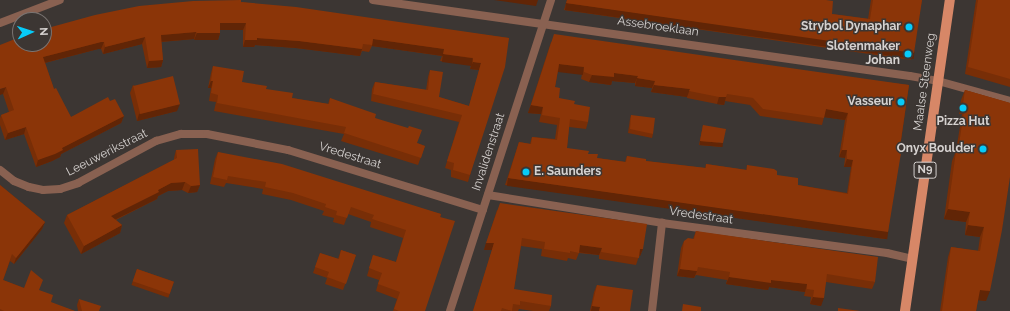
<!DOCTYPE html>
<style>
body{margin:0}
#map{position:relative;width:1010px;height:311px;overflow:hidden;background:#3c3633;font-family:Raleway,sans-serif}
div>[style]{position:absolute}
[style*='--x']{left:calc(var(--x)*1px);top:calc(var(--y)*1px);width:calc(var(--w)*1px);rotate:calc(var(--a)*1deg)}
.street>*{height:8px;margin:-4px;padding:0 4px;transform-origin:4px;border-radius:4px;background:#896151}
.primary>*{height:10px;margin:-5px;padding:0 5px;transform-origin:5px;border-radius:5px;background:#d78767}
.wall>*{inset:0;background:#782e07;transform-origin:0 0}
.shaded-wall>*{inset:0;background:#612506;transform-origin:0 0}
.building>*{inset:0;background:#8b3508;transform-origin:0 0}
.dots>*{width:11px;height:11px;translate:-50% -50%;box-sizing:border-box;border:2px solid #3c3633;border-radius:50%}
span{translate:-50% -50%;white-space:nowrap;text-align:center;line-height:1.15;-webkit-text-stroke:3px #3c3633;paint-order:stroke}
.shield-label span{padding:1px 3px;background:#3c3633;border:1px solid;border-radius:3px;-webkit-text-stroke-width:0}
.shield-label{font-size:11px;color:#d6d2d0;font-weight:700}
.street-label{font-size:12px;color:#d6d2d0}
.poi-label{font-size:12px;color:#d6d2d0;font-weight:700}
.right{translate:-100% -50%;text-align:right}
.left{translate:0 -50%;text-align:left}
.north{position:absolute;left:12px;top:12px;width:40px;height:40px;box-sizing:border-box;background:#3c3633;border:1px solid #7a7472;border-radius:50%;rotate:87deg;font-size:11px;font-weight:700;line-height:16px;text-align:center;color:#d6d2d0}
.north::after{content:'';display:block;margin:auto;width:14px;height:18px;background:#07cbf9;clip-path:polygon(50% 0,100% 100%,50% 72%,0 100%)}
</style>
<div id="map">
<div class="street">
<div style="--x:373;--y:0;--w:542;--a:8.06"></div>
<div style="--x:910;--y:76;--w:28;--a:10"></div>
<div style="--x:938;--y:81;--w:75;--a:15.5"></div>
<div style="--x:0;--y:23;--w:64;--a:-21"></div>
<div style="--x:0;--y:170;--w:18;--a:38"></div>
<div style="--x:14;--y:181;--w:16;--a:22"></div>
<div style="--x:29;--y:187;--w:14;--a:12"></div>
<div style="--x:43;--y:190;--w:17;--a:-3"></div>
<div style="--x:60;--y:189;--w:19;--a:-18"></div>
<div style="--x:78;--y:183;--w:89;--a:-28.3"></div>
<div style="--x:156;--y:141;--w:26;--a:-16"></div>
<div style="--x:181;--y:134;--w:26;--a:0"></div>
<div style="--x:207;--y:134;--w:83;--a:11.2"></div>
<div style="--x:288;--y:150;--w:204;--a:17.1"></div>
<div style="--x:488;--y:195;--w:176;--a:9.1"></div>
<div style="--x:662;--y:223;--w:227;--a:7.6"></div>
<div style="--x:887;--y:253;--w:26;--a:13"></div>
<div style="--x:450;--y:311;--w:327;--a:-72"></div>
<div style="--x:652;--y:311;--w:89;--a:-83.5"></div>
</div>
<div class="primary">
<div style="--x:905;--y:311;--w:314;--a:-81.8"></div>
</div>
<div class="wall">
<div style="clip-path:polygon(567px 0,826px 0,832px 14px,868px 19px,871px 0,922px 0,911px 60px,564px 10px)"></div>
<div style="clip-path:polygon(976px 0,1010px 0,1010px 87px,965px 74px)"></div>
<div style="clip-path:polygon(241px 2px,509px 38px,470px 175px,468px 182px,451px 177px,451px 170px,445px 168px,459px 122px,371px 101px,372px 89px,375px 82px,426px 90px,428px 77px,430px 70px,439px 97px,469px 106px,479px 70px,470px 69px,471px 65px,440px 61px,442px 56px,372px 46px,369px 52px,362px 51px,360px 56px,296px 48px,255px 45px,254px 47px,243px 47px,243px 30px,220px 30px,220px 33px,218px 40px,194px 40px,194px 39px,161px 42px,163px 60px,161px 67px,147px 68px,142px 44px,103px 54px,101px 49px,98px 49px,45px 63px,54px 89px,71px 117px,110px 101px,124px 116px,121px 123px,61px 154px,60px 157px,52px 161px,36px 167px,24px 134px,5px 140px,0 125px,0 118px,1px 115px,9px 112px,3px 94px,0 45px)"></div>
<div style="clip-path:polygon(evenodd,551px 42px,909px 85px,888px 232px,885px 239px,505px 185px,519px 142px,530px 144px,532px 137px,555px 139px,557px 125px,539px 122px,541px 114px,528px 113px,551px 42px,558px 71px,582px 74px,581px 79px,589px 82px,611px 85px,612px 81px,635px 83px,635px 86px,652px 88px,651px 92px,687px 97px,687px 98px,717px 104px,724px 105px,725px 101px,750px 105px,760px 116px,822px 125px,824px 117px,845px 120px,839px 157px,845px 158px,844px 167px,851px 167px,847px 193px,798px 185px,777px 175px,747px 165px,746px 170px,706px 164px,705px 168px,646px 161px,627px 156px,625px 162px,597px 158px,588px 154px,567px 148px,569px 127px,586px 129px,588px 122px,574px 104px,559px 98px,555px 87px,558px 71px)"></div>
<div style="clip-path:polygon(213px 66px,242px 82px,292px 98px,328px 104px,330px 98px,375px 118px,417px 143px,425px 146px,418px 165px,341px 141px,344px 134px,214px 111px,216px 102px,209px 101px,211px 88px,208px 88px,211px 73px)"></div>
<div style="clip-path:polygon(133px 85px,177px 111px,137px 121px,130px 93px)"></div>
<div style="clip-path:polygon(965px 90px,1010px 103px,986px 301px,978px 300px,976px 311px,940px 311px,948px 257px,951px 247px,978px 251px,980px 237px,965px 235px,966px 222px,944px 219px,952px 161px,956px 151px,962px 114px,959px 114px,961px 100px)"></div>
<div style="clip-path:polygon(631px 115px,653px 134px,652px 138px,628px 133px,630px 119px)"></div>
<div style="clip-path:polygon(703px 125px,722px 147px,699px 145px)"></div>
<div style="clip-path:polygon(176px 150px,200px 185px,197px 192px,188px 193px,182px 190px,168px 191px,158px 196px,157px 199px,116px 220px,122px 225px,120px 233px,81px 254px,64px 223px,67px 215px,174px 160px,174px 158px)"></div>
<div style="clip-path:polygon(218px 152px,441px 214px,425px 311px,393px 311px,397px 299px,376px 291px,379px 280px,367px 276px,373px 255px,396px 262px,403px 238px,370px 227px,371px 222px,348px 214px,344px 225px,333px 222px,334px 218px,322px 215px,324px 211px,291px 200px,262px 194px,263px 189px,226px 183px,224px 187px,210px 184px,215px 159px)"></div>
<div style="clip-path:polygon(0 185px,45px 222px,42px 229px,14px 264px,10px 261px,3px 280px,24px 288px,39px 290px,51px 303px,75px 311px,0 311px)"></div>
<div style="clip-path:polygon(497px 210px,643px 249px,640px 256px,639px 256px,636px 265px,599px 259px,599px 255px,579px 253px,576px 260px,568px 258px,567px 261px,541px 256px,542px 249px,521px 246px,514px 289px,551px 306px,549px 311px,533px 311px,519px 309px,518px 311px,473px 311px,492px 250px,484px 250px)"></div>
<div style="clip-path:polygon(696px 231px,875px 282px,872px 289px,826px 282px,821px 306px,810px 304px,811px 297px,804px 296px,805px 292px,769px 287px,768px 290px,726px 284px,727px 280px,696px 275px,694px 278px,677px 276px,681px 248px,684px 241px,693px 239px)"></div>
<div style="clip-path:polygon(341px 250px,356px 255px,343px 290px,325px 284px,327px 278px,313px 273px,320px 253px,338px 259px)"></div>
<div style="left:137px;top:269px;width:39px;height:17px;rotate:19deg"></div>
<div style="clip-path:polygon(597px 285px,630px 311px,590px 311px,594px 292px)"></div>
<div style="clip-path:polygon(79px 299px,99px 311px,78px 311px,77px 305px)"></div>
</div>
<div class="shaded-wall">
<div style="clip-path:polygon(494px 0,538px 0,536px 6px)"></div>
<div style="left:566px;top:3px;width:352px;height:7px;rotate:8deg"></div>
<div style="clip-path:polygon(220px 23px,246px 23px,243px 30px,218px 30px)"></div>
<div style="clip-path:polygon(196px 32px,194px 39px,158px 42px,161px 35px)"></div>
<div style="clip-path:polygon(197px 33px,220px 33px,218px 40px,194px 40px)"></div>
<div style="clip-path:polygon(145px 37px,142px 44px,103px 54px,105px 47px)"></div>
<div style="clip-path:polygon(257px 38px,299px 41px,362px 49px,360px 56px,296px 48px,255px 45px,254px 47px,243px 47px,245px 40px)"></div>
<div style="left:373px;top:39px;width:72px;height:7px;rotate:8deg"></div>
<div style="clip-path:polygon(101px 42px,104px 42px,101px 49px,98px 49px,40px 64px,43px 57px)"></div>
<div style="left:443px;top:54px;width:30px;height:8px;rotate:8deg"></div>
<div style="clip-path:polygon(163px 60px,161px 67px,147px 68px,149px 61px)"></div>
<div style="clip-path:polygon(473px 62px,481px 63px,479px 70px,470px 69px)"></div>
<div style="left:559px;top:64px;width:25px;height:8px;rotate:7deg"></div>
<div style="clip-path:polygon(614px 73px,638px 76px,635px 83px,612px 81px,611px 85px,589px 82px,592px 75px)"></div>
<div style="clip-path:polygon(637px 78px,655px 81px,652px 88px,635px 86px)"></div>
<div style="clip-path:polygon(211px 81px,213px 81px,211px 88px,208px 88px)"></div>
<div style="clip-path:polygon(654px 85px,690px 89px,687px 97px,651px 92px)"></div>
<div style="clip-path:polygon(6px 87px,3px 94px,0 95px,0 89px)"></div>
<div style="clip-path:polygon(719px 97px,726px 97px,724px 105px,717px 104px)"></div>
<div style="clip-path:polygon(180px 104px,177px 111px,137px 121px,139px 114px)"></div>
<div style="clip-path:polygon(531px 105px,543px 107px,541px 114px,528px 113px)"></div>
<div style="clip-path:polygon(826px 109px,848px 113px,845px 120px,823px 117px)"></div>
<div style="clip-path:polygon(124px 116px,121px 123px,61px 154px,60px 157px,52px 161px,36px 167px,38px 160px)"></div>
<div style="clip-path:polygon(26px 127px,24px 134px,5px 140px,8px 133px)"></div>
<div style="left:700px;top:141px;width:23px;height:4px;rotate:5deg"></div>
<div style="clip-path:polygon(842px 150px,847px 150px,845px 158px,839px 157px)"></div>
<div style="clip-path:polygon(847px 159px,853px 160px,851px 167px,844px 167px)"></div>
<div style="left:508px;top:178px;width:384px;height:8px;rotate:8deg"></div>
<div style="clip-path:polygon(185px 182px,182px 190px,168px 191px,158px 196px,157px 199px,108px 223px,111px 216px,158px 190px,171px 183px)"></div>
<div style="clip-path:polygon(200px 185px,197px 192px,188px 193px,191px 186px)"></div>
<div style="clip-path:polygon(948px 209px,970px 212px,966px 222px,944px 219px)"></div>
<div style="clip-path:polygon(45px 222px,42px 229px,14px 264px,16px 258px)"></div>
<div style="clip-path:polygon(122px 225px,120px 233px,81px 254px,84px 246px)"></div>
<div style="clip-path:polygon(968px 225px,984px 227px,980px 237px,965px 235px)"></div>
<div style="clip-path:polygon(486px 243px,494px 243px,492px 250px,484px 250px)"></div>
<div style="clip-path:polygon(580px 245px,602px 248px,599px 255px,577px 252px)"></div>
<div style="clip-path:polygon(640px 249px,643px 249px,640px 256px,638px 256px)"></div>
<div style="clip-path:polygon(680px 269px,697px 271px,694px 278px,677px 276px)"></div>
<div style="clip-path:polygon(729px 277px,771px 280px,807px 284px,805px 292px,769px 287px,768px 290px,726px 284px)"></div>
<div style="clip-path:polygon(980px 290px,990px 291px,986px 301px,976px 300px)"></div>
<div style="clip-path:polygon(813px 297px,824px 298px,821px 306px,810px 304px)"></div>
<div style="clip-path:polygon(592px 306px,600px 307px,599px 311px,591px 311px)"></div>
</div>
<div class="building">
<div style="clip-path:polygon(241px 0,241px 2px,296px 7px,509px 38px,505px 67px,470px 175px,453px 170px,454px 163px,447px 161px,462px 115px,373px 94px,375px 82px,428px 90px,430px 70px,443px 72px,439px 97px,469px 106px,481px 63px,473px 62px,473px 58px,443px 54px,444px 49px,373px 39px,372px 45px,363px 44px,362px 49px,299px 41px,257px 38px,257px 40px,245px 40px,246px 23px,220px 23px,220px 33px,197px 33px,196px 32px,161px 35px,163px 60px,149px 61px,145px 37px,105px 47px,104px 42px,101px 42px,43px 57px,54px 89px,56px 88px,71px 117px,108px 97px,110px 101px,115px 99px,124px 116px,62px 148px,63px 150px,55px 154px,38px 160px,26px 127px,8px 133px,1px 115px,14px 110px,6px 87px,0 89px,0 45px,20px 37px,20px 44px,44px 44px,44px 29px,95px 15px,139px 6px,193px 1px)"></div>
<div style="clip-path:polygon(567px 0,826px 0,833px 1px,832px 14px,870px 19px,873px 0,922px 0,914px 53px,566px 3px)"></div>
<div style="clip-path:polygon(978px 0,1010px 0,1010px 79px,968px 67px)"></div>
<div style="clip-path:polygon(evenodd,554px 34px,909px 85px,899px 153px,901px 154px,900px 159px,888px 232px,508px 178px,519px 142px,531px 144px,532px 137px,557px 140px,560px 118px,542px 115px,543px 107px,531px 105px,554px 34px,559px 64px,584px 67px,584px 72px,592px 75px,614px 77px,614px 73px,638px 76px,637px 78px,655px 81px,654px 85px,690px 89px,689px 91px,719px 97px,726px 97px,727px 94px,753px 98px,763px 109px,824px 118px,826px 109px,848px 113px,842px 150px,847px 150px,847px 159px,853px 160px,848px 194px,798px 185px,798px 178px,777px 175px,777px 171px,774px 169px,747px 165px,747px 170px,706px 164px,706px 168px,646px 161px,646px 159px,627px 156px,626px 162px,597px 158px,598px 154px,588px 154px,589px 151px,567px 148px,570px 119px,588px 122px,590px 107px,574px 104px,575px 101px,559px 98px,560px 88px,555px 87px,559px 64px)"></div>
<div style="clip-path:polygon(213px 66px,244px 71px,242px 82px,267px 86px,266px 89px,293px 93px,292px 98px,329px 104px,330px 98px,376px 114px,375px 118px,408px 128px,409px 126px,422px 130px,417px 143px,425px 146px,421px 158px,344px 133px,346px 127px,217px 103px,218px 95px,211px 93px,213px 81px,211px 81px)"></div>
<div style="left:173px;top:76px;width:29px;height:41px;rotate:76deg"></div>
<div style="clip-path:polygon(965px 90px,1010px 103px,1010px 177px,1002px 230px,990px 291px,980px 290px,976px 311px,942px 311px,951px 247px,980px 251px,984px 227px,968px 225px,970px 212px,948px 209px,956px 151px,958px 151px,965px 104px,963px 104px)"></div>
<div style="clip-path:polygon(631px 115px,655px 118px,653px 134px,630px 129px)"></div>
<div style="clip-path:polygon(703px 125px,726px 129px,723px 143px,700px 141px)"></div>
<div style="clip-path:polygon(198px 149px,200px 185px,191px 186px,185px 182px,171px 183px,158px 190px,159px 192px,111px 216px,122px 225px,84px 246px,67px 215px,177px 158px,176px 150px)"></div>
<div style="clip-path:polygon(218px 152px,282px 164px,441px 214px,440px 217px,455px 221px,425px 311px,399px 311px,394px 309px,400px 292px,378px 284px,382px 273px,369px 268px,373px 255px,396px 262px,406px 230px,372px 219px,374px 215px,351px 207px,347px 218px,336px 215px,337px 211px,325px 207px,326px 204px,293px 193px,265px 187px,266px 182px,228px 176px,227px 180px,213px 177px)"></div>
<div style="clip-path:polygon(0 185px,45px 222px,16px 258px,12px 254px,3px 280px,24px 288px,31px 270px,43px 280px,39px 290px,53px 295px,51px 302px,75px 311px,4px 311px,0 309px)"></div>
<div style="clip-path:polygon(500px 203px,647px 224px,643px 249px,640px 249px,639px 258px,601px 252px,602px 248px,580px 245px,579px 253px,570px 251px,570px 253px,544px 249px,545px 242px,522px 238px,514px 289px,552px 295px,551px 306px,520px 301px,520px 305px,513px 304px,512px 311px,502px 308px,501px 311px,473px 311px,494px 243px,486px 243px)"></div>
<div style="clip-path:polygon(696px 231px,878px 257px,875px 282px,827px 274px,824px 298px,813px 297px,814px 290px,807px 289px,807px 284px,771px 280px,771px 283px,729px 277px,730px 272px,698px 267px,697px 271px,680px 269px,684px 241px,688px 238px,694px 239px)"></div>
<div style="clip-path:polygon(341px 250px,356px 255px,346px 284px,327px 277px,329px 272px,315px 267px,320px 253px,339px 259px)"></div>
<div style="left:137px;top:269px;width:39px;height:13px;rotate:19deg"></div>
<div style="clip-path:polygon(597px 285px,633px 290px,630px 311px,599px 311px,600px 307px,592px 306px)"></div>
<div style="clip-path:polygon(79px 299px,101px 306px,99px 311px,82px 311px)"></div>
<div style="clip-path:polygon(683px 304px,701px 307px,701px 311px,682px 311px)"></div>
<div style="clip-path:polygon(838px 308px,860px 311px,838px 311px)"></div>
</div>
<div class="dots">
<div style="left:909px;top:27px;background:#07cbf9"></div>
<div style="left:908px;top:54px;background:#07cbf9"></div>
<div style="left:901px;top:102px;background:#07cbf9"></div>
<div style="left:963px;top:108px;background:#07cbf9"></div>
<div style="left:983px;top:149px;background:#07cbf9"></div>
<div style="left:526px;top:172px;background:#07cbf9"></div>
</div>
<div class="shield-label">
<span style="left:925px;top:170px">N9</span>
</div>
<div class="street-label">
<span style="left:658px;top:27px;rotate:8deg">Assebroeklaan</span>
<span style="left:925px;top:82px;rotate:-82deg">Maalse Steenweg</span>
<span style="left:489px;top:152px;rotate:-72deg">Invalidenstraat</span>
<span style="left:107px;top:153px;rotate:-27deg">Leeuwerikstraat</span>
<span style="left:350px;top:156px;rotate:17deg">Vredestraat</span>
<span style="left:701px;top:216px;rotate:8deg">Vredestraat</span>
</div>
<div class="poi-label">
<span class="right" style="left:901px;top:27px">Strybol Dynaphar</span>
<span class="right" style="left:900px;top:54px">Slotenmaker<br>Johan</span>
<span class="right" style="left:893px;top:102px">Vasseur</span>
<span style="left:963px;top:122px">Pizza Hut</span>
<span class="right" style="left:975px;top:149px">Onyx Boulder</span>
<span class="left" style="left:534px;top:172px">E. Saunders</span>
</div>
<div class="north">N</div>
</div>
